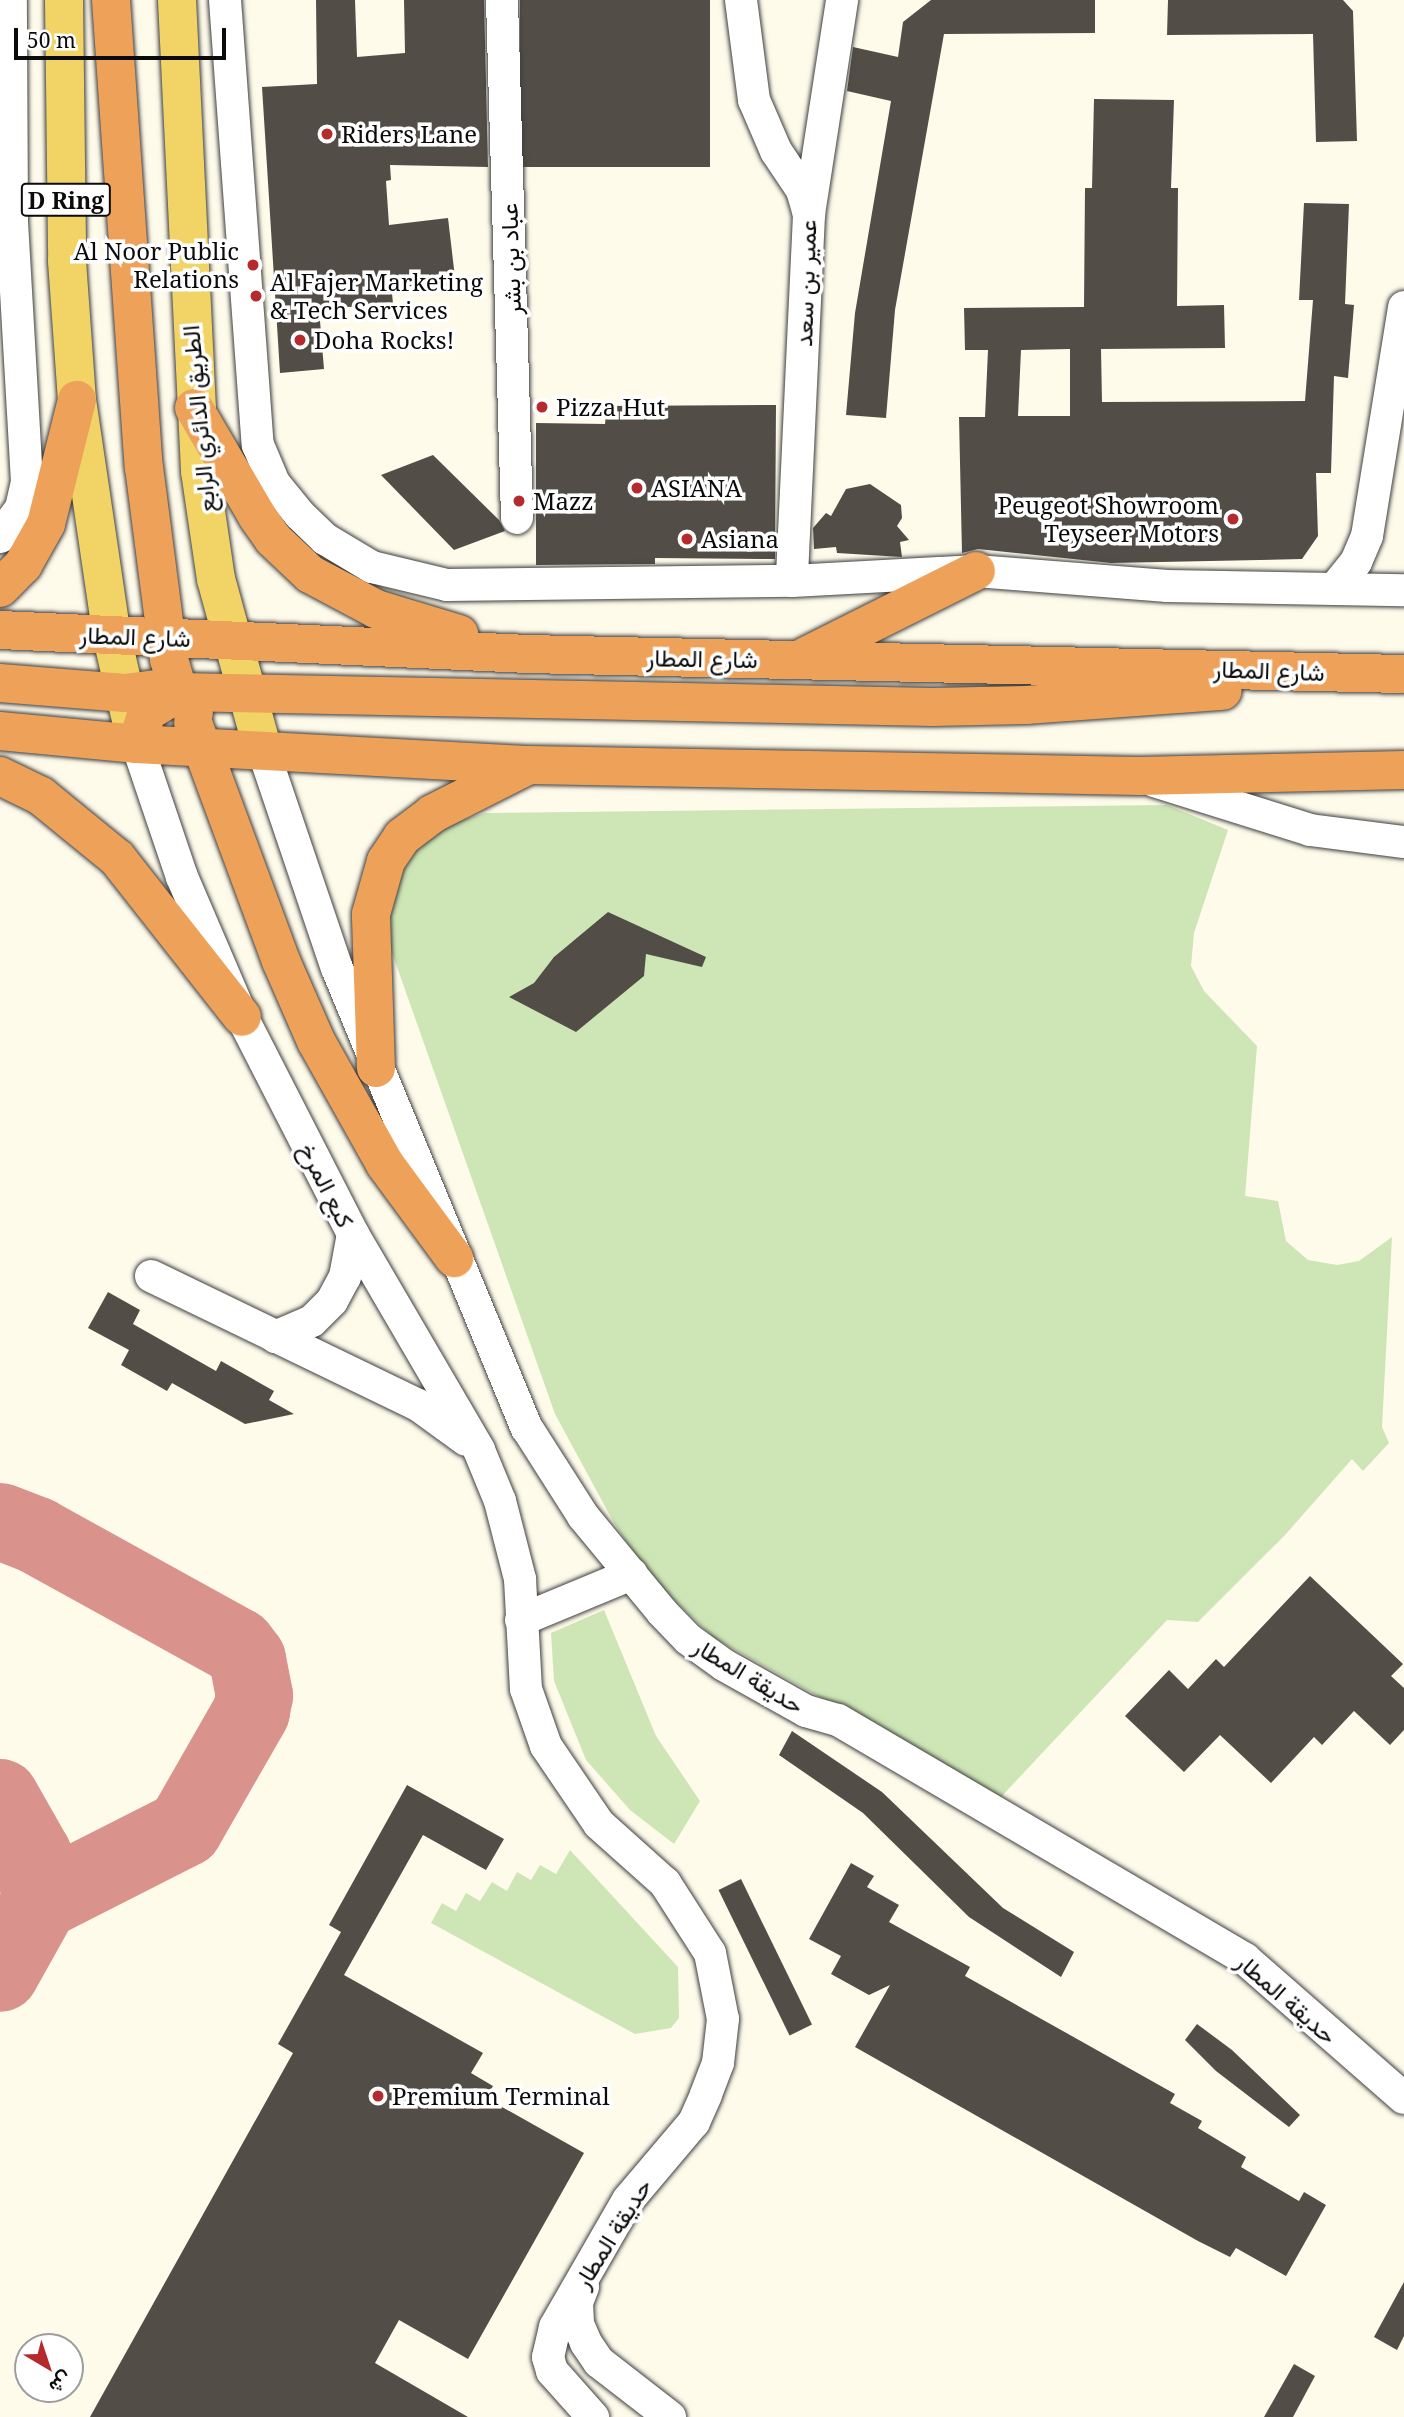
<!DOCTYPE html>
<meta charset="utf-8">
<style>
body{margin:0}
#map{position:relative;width:1404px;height:2417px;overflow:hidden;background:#fefbeb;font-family:"Noto Serif",Vazirmatn,serif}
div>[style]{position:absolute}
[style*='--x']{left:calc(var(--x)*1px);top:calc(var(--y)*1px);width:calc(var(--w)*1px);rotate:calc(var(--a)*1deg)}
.green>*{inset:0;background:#cee6b6}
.taxiway>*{height:77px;margin:-38.5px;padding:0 38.5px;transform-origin:38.5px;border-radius:38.5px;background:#da928c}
.building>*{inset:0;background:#534d48;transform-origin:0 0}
.roads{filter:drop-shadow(0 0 2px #3e3e3e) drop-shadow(0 0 2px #3e3e3e)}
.street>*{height:32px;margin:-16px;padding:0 16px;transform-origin:16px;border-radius:16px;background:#fff}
.primary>*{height:38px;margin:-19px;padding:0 19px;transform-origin:19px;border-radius:19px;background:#f2d466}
.highway>*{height:38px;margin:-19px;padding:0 19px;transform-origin:19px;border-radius:19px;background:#eea159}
.dots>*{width:19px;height:19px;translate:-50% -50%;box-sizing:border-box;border:4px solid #fff;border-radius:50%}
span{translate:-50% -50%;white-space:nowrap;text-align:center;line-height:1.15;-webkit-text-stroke:7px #fff;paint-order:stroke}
.shield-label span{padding:2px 5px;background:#fff;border:2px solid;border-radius:5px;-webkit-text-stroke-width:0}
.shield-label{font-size:23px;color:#0b0b0b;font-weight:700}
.poi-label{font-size:24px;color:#0b0b0b}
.left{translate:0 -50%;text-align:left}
.right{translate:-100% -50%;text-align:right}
.street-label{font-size:24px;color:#0b0b0b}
.north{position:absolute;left:14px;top:2333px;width:70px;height:70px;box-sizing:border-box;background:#fff;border:2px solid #9d9d9d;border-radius:50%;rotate:141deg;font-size:19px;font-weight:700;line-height:28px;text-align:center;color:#0b0b0b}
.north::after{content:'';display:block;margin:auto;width:24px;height:32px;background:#b52a2d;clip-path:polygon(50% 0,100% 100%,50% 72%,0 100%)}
.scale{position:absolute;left:14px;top:28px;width:212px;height:32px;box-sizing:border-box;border:4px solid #0b0b0b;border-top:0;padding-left:9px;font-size:21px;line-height:24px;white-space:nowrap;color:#0b0b0b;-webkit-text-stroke:5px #fff;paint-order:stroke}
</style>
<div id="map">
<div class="green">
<div style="clip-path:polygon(1167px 805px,1228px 830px,1194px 933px,1191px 966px,1204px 991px,1257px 1046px,1245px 1196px,1278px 1201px,1286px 1241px,1308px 1260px,1337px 1265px,1359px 1261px,1392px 1237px,1382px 1427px,1389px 1443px,1363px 1471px,1352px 1459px,1285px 1535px,1198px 1622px,1167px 1620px,1000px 1798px,714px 1638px,650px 1577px,614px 1523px,555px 1414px,379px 916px,406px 853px,443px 826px,485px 813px)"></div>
<div style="clip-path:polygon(604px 1610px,656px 1736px,700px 1801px,674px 1844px,630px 1810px,586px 1760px,554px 1681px,551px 1633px)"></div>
<div style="clip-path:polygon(570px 1850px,678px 1967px,679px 2018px,671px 2028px,635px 2034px,431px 1923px,442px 1903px,456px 1911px,466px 1893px,480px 1901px,492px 1882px,507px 1891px,517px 1872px,531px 1880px,540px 1865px,556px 1874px)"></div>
</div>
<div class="taxiway">
<div style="--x:0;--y:1521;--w:39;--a:21"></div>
<div style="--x:36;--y:1535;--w:230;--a:28.9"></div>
<div style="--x:237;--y:1646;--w:16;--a:52"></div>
<div style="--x:247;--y:1659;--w:37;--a:79"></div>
<div style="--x:254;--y:1695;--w:16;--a:101"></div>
<div style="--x:251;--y:1711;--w:135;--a:119.8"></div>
<div style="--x:184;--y:1828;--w:161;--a:153.1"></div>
<div style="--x:0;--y:1797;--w:67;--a:60.4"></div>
<div style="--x:33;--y:1855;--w:47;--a:81.3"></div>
<div style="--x:40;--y:1901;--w:82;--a:119.1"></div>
</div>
<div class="building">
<div style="clip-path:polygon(316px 0,355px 0,357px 57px,405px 53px,404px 0,484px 0,488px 167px,390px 165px,391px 180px,386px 181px,389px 225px,448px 218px,456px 286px,392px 293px,393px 304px,319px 309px,324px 369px,280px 373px,262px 87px,317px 84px)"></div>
<div style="left:520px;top:0;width:190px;height:167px"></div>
<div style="clip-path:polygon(931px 0,1095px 0,1095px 33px,944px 34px,895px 310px,886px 418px,846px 415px,855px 313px,891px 101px,847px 91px,853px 47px,898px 57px,903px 22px)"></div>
<div style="clip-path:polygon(1168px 0,1343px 0,1353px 11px,1357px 141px,1316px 142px,1313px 34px,1167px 35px)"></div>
<div style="clip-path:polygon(evenodd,1094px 99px,1174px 100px,1171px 188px,1178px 188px,1177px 306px,1224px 305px,1225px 348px,1101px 349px,1102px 402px,1305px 401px,1313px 300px,1299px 300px,1304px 203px,1349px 204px,1345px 304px,1354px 305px,1348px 378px,1334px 376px,1331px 473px,1316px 473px,1318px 536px,1302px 559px,1111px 563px,978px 549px,962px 553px,959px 417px,985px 417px,988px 350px,965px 350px,964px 308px,1084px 307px,1085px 188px,1092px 188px,1094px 99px,1070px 349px,1070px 416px,1018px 416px,1021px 350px,1070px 349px)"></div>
<div style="clip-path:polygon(776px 405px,775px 559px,655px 558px,655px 564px,536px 565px,536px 423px,605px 424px,607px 406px)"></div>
<div style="clip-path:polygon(433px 455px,499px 520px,505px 531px,454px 550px,381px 475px)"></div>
<div style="clip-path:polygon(870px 484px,901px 505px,902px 518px,897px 526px,909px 540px,900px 542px,902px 557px,837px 553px,836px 547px,814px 549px,813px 528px,826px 513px,831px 516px,846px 489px)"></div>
<div style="clip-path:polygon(608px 912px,706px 957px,702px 967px,646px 954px,644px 976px,576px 1032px,509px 997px,534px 983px,554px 957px)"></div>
<div style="clip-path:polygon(108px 1292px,140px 1310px,133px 1324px,216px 1371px,221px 1361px,274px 1391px,269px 1400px,294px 1414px,245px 1424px,172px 1383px,167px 1391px,121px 1365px,129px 1350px,88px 1328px)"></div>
<div style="clip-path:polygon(1310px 1576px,1403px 1664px,1391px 1676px,1404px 1688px,1404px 1730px,1390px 1745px,1354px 1711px,1322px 1745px,1314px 1737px,1271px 1783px,1220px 1735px,1184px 1772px,1125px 1716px,1169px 1670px,1188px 1689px,1216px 1659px,1224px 1667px)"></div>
<div style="clip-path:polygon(792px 1731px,882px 1792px,1003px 1908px,1074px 1952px,1061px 1977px,969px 1917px,863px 1813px,779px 1755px)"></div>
<div style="clip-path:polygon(407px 1785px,504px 1839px,486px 1870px,423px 1835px,344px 1975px,483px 2053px,471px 2073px,493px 2086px,486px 2098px,584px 2153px,468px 2359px,399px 2320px,375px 2363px,468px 2417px,90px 2417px,293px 2053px,278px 2044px,341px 1932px,329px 1925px)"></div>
<div style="clip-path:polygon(851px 1863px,874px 1876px,867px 1887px,899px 1905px,889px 1922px,970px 1967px,965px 1976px,1175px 2094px,1170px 2103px,1202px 2121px,1198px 2128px,1246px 2157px,1241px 2167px,1299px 2201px,1304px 2192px,1326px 2205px,1286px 2276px,1236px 2248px,1230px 2257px,1198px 2241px,855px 2047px,890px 1985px,869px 1995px,831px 1974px,841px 1956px,809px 1939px)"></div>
<div style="left:741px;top:1879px;width:162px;height:25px;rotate:64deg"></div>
<div style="clip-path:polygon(1197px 2024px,1232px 2050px,1300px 2115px,1289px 2127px,1216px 2071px,1185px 2040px)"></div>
<div style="clip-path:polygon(1404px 2282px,1404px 2336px,1397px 2350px,1374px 2337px)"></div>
<div style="clip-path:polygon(1294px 2364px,1315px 2376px,1293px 2417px,1264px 2417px)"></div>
</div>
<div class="roads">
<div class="street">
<div style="--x:225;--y:0;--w:446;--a:85.8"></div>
<div style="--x:258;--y:445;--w:41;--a:67.2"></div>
<div style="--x:274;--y:483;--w:41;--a:50.9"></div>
<div style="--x:300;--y:515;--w:35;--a:44"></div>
<div style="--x:325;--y:539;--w:55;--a:30.8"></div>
<div style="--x:372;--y:567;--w:77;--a:13.5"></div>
<div style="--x:447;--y:585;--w:345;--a:-0.7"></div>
<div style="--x:792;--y:581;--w:184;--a:-3.1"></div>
<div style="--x:976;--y:571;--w:192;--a:4.5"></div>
<div style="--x:1167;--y:586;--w:237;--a:1"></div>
<div style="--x:502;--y:0;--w:518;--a:88.34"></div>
<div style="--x:741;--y:0;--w:101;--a:82.6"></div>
<div style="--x:754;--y:100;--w:56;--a:66.7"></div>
<div style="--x:776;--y:151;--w:47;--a:56.3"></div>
<div style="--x:802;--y:190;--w:26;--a:74"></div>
<div style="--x:809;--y:215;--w:366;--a:92.7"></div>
<div style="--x:809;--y:214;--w:217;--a:-81.2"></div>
<div style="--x:0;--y:537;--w:36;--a:-54"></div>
<div style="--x:21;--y:508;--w:27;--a:-77"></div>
<div style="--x:27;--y:482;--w:264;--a:-93.3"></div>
<div style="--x:12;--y:218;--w:218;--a:-90.3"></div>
<div style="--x:1334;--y:589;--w:35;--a:-51"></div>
<div style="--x:1356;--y:562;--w:28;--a:-67"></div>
<div style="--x:1367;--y:536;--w:232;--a:-80.8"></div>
<div style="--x:137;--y:744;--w:140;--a:71.3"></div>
<div style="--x:182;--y:877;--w:152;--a:66.8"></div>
<div style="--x:242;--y:1017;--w:244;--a:62.9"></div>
<div style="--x:353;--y:1234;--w:250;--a:59.7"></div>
<div style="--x:479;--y:1450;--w:55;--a:67.6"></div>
<div style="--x:500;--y:1501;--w:81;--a:75.6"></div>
<div style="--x:520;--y:1579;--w:110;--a:86.9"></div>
<div style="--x:526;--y:1689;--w:60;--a:70.7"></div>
<div style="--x:546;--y:1746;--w:94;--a:55.8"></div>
<div style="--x:599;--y:1824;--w:89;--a:41.8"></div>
<div style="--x:665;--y:1883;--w:83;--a:57.3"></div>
<div style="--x:710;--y:1953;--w:67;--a:78.9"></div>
<div style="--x:723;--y:2019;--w:44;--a:96.5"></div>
<div style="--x:718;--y:2063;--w:34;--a:111"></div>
<div style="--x:706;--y:2095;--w:30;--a:114"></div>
<div style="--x:694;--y:2122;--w:102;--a:130.2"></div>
<div style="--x:628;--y:2200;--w:146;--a:119.9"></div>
<div style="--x:555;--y:2327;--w:31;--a:103"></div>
<div style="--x:548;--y:2357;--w:15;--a:74"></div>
<div style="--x:552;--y:2371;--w:62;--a:48.3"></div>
<div style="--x:262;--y:747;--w:233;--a:71.3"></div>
<div style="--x:337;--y:968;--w:498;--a:67.6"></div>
<div style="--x:527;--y:1428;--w:104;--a:57.5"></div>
<div style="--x:583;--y:1516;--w:124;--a:50.5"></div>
<div style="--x:662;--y:1612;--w:37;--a:46"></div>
<div style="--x:688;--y:1639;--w:44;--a:35.8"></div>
<div style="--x:724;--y:1665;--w:94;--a:29.3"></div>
<div style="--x:806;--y:1711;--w:33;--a:16"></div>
<div style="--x:838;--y:1720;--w:472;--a:30.4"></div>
<div style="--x:1245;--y:1959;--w:211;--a:41.2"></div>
<div style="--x:1154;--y:781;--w:164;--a:17.4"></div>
<div style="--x:1310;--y:830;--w:95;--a:7.3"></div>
<div style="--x:151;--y:1276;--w:297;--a:25.8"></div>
<div style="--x:418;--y:1405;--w:59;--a:36.1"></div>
<div style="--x:275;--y:1337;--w:40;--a:-23.4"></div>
<div style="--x:312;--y:1321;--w:28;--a:-45"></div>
<div style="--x:332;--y:1301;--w:27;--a:-62"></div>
<div style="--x:345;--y:1277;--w:44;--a:-79.5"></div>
<div style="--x:521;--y:1620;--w:120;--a:-22.5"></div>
<div style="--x:583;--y:2287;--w:17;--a:111"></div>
<div style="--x:577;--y:2303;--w:21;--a:87"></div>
<div style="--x:578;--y:2324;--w:21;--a:67"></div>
<div style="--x:586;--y:2343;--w:23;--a:56"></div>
<div style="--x:599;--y:2362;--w:90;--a:37.8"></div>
</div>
<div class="primary">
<div style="--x:64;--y:0;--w:261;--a:89.3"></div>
<div style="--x:67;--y:261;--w:139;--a:85.9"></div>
<div style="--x:77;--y:400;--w:240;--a:81.6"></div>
<div style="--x:112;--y:637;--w:89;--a:77.1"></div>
<div style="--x:177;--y:0;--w:472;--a:87.2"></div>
<div style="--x:200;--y:471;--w:109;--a:81.6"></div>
<div style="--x:216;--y:579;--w:174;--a:74.7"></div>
</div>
<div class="highway">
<div style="--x:111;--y:0;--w:468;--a:86"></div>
<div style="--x:144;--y:467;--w:194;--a:82.6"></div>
<div style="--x:169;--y:659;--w:29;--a:74"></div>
<div style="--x:177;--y:687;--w:31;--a:57"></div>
<div style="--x:194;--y:408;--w:125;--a:59.7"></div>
<div style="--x:257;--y:516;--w:28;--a:55"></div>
<div style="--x:273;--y:539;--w:51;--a:43.4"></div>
<div style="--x:310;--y:574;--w:75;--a:27.9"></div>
<div style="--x:376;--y:609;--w:87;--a:16.8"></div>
<div style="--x:0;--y:588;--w:33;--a:-45"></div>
<div style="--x:23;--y:565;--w:47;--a:-60.7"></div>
<div style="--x:46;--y:524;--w:128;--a:-76"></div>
<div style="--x:0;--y:630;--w:529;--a:2.6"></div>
<div style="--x:528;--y:654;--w:876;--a:1.31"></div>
<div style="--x:806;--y:656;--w:190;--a:-26.6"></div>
<div style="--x:0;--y:683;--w:125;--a:4.6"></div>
<div style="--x:125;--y:693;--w:54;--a:-7.4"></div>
<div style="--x:193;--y:723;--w:254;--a:69.7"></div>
<div style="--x:281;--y:961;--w:87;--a:66.4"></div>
<div style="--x:316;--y:1041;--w:141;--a:60.7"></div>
<div style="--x:385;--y:1164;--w:117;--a:53.7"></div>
<div style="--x:0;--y:731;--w:138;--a:5.4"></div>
<div style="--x:137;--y:744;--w:393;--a:3.1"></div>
<div style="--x:529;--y:765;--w:610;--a:1.03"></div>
<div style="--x:1139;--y:776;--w:265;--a:-1.3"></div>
<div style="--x:137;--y:744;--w:34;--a:-73"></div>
<div style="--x:147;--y:712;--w:39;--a:-31"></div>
<div style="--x:180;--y:692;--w:753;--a:1.14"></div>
<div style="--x:933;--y:707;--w:93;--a:-1.2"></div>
<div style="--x:1026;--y:705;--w:197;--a:-4.1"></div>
<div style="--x:0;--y:776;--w:46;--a:26"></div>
<div style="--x:41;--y:796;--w:98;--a:39.2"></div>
<div style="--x:117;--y:858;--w:202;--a:51.8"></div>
<div style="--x:376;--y:1068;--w:154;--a:-91.9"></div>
<div style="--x:371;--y:914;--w:55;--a:-74.2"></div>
<div style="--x:386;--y:861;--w:29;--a:-56"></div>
<div style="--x:402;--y:837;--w:38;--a:-37"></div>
<div style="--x:432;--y:814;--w:106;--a:-26.8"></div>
</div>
</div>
<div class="dots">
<div style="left:327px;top:134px;background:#b52a2d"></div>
<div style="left:253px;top:265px;background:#b52a2d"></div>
<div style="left:256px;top:296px;background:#b52a2d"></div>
<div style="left:300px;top:340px;background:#b52a2d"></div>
<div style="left:542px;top:407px;background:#b52a2d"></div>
<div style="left:637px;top:488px;background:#b52a2d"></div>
<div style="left:519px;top:501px;background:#b52a2d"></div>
<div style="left:1233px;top:519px;background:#b52a2d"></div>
<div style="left:687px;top:539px;background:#b52a2d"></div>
<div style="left:378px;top:2096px;background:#b52a2d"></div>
</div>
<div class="shield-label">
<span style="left:66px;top:200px">D Ring</span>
</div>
<div class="poi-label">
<span class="left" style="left:341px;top:134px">Riders Lane</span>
<span class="right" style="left:239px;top:265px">Al Noor Public<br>Relations</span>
<span class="left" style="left:270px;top:296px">Al Fajer Marketing<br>&amp; Tech Services</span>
<span class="left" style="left:314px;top:340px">Doha Rocks!</span>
<span class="left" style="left:556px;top:407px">Pizza Hut</span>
<span class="left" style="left:651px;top:488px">ASIANA</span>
<span class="left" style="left:533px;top:501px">Mazz</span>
<span class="right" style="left:1219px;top:519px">Peugeot Showroom<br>Teyseer Motors</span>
<span class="left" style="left:701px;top:539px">Asiana</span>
<span class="left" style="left:392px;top:2096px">Premium Terminal</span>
</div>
<div class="street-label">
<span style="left:510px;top:259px;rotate:-92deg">عباد بن بشر</span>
<span style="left:805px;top:283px;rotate:-88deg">عمير بن سعد</span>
<span style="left:198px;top:419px;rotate:-95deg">الطريق الدائري الرابع</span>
<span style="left:135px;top:636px;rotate:2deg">شارع المطار</span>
<span style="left:702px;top:658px;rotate:1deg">شارع المطار</span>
<span style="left:1269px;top:670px;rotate:2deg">شارع المطار</span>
<span style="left:327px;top:1185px;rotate:63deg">كبع المرخ</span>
<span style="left:749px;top:1675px;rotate:31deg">حديقة المطار</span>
<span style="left:1287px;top:1998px;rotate:41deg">حديقة المطار</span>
<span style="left:612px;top:2233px;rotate:-58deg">حديقة المطار</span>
</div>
<div class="north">ش</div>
<div class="scale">50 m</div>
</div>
